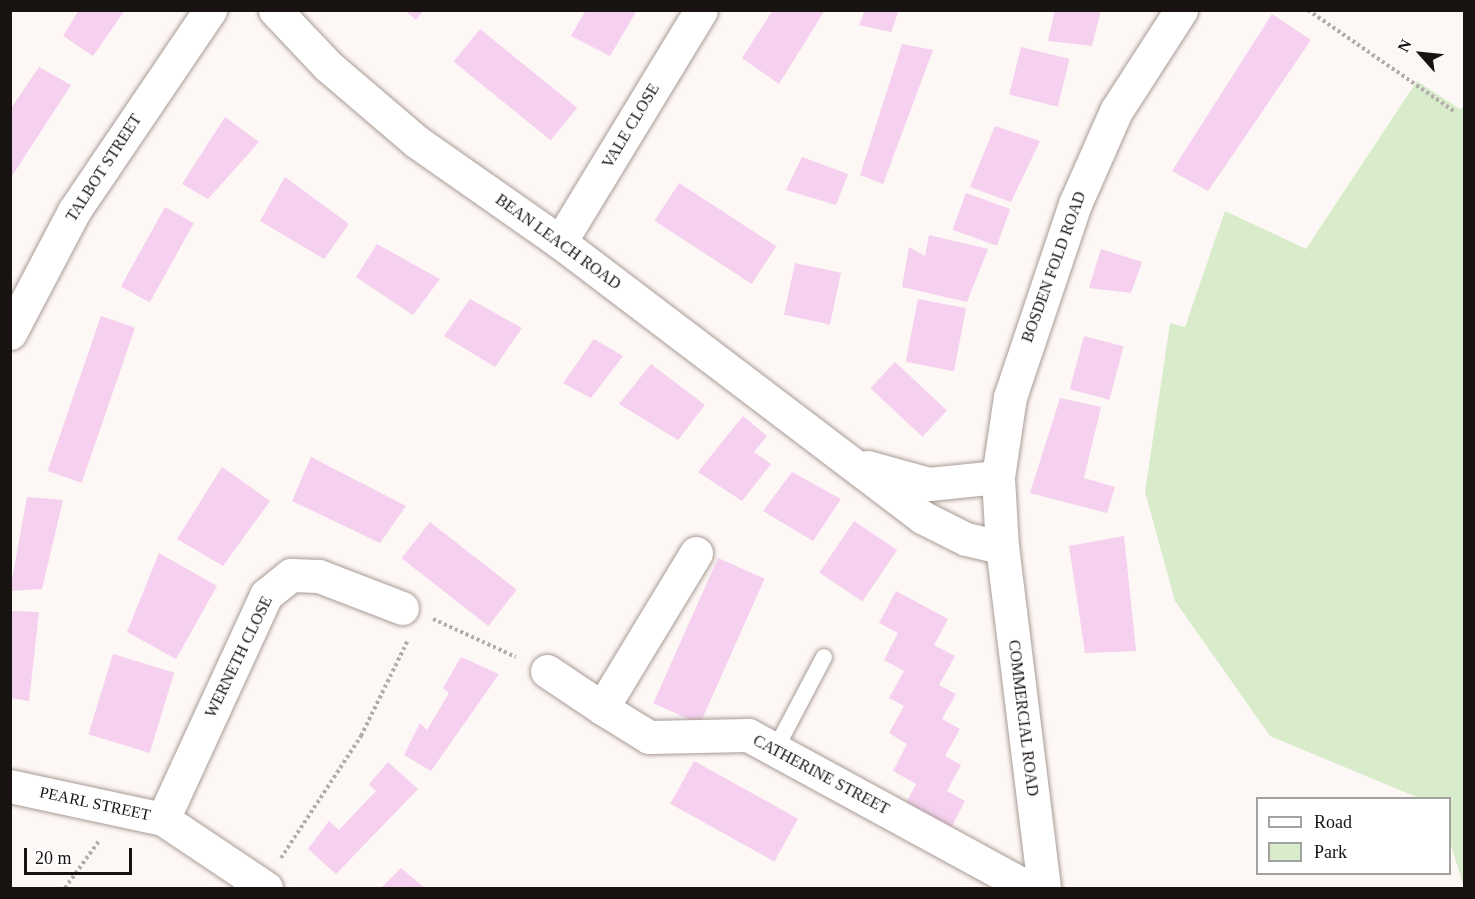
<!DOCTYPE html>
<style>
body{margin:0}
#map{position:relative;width:1475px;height:899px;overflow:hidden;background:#fdf7f5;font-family:Georgia,serif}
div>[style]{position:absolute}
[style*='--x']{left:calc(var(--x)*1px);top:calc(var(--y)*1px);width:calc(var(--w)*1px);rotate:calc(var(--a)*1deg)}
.green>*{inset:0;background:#d8eccb}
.building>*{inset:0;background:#f5d0ef;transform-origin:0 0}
.path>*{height:4px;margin-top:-2px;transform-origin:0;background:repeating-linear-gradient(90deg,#b2acaa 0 3px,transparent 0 6px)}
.roads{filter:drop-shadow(0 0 2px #a99b95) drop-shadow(0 0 2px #a99b95)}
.lane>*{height:16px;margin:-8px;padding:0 8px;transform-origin:8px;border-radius:8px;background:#fff}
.street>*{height:33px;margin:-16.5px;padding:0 16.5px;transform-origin:16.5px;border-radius:16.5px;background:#fff}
span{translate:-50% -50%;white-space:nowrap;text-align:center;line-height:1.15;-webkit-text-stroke:5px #fff;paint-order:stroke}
.street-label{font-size:16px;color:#181311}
.frame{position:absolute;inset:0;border:12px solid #181311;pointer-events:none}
.legend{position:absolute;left:1256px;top:797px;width:195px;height:78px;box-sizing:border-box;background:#fff;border:2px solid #a3a1a0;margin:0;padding:8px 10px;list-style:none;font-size:18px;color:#181311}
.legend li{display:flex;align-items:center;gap:12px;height:30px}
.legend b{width:30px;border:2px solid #a3a1a0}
.north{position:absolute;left:1391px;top:24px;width:60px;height:60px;-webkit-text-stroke:4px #fff;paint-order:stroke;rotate:297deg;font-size:16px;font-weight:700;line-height:24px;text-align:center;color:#181311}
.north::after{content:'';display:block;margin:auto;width:21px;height:27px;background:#181311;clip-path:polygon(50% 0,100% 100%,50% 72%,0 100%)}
.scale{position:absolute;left:24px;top:848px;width:108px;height:27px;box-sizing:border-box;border:3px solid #181311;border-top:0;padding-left:8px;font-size:18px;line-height:21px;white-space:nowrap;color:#181311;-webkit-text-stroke:4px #fff;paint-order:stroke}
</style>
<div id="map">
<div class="green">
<div style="clip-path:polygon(1417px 81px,1460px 109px,1464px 106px,1464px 888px,1450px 842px,1450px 798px,1419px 798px,1270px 736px,1175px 601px,1145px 492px,1170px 323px,1185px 327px,1225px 211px,1306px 249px)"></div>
</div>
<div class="building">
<div style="clip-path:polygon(79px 10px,125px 10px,93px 56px,63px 36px)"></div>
<div style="clip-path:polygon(404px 10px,424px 10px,416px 20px)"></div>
<div style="clip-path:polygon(586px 10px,637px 10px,610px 56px,571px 36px)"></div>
<div style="clip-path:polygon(773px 10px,825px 10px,779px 84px,742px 58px)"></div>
<div style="clip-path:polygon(865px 10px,899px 10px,891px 32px,859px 25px)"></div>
<div style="clip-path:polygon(1055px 10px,1101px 10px,1092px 46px,1048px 41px)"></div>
<div style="clip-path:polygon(1272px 14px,1311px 40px,1208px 191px,1172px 171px)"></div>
<div style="left:480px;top:29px;width:125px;height:42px;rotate:39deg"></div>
<div style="clip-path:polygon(902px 44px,933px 50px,883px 184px,860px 175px)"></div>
<div style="left:1021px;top:47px;width:50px;height:49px;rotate:14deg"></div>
<div style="clip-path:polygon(39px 67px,71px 85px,10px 179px,10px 110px)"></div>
<div style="clip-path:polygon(225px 117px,259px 142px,208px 199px,182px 184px)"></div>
<div style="clip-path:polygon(995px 126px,1040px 141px,1011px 202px,970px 187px)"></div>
<div style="clip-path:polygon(802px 157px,848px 174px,836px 205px,786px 190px)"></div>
<div style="clip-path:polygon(285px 177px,349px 224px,324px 259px,260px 221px)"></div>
<div style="left:679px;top:183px;width:116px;height:45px;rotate:33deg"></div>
<div style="left:966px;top:193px;width:47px;height:39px;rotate:20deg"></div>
<div style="left:165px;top:207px;width:33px;height:91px;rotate:29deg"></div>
<div style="clip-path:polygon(929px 235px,988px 249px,967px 302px,902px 287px,909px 247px,925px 256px)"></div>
<div style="clip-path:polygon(377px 244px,440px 279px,413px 315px,356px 277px)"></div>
<div style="clip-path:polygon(1101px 249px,1142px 262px,1131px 293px,1089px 288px)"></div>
<div style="left:795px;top:263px;width:47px;height:53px;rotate:12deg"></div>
<div style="clip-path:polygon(470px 299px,522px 328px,495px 367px,444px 336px)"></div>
<div style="left:918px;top:299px;width:49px;height:64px;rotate:11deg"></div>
<div style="left:101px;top:316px;width:36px;height:164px;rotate:19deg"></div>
<div style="left:1084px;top:336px;width:41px;height:55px;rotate:15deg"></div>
<div style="clip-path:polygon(594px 339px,623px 356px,591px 398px,563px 383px)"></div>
<div style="left:895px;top:362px;width:71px;height:36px;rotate:43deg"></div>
<div style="clip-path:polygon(651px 364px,705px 405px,678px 440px,619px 404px)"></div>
<div style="clip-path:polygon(1060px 398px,1101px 407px,1084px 478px,1115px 487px,1107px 513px,1030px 493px)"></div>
<div style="clip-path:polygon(743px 416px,767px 436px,754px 452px,771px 464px,742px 501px,698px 472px)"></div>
<div style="clip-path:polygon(311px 457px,406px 506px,380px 543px,292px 501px)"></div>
<div style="clip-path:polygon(222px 467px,270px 501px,223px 566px,177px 539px)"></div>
<div style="clip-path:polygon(792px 472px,841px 499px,813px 541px,763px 511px)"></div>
<div style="clip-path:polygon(27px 497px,63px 500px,42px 589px,10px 591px)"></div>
<div style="left:854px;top:521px;width:52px;height:62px;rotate:34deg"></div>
<div style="left:430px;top:522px;width:110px;height:46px;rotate:38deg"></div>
<div style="clip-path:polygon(1124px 536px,1136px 651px,1085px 653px,1069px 546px)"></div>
<div style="clip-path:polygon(159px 553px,217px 586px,176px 659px,127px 632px)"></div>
<div style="left:718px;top:558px;width:51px;height:159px;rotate:24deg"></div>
<div style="clip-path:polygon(896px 591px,948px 619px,934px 645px,955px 656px,939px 685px,956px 694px,942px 719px,960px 729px,945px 756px,961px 765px,947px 791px,965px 801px,949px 832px,904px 807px,916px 784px,893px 771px,907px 744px,889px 733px,904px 706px,889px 698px,904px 671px,884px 660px,898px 633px,879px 623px)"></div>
<div style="clip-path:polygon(10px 611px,39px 612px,29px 701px,10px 698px)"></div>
<div style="left:113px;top:654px;width:64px;height:84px;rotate:17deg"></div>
<div style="clip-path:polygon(461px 657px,499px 674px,431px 771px,404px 755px,420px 723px,427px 730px,449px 693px,443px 688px)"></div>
<div style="left:694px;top:761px;width:119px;height:49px;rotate:29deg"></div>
<div style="clip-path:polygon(388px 762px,418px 789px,336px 874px,308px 849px,329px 821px,339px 830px,376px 791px,369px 784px)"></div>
<div style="clip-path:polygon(401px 868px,425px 888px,381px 888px)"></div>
</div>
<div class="path">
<div style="--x:1308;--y:10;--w:178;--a:34.7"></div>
<div style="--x:433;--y:619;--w:91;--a:24.6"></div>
<div style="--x:281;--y:858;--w:146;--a:-56.7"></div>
<div style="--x:361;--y:736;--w:105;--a:-63.9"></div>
<div style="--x:65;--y:888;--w:58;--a:-54.1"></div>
</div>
<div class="roads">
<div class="lane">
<div style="--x:775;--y:750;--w:105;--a:-62.2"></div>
</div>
<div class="street">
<div style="--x:275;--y:10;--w:77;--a:46.6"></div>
<div style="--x:328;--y:66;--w:117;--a:40.5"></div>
<div style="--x:417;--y:142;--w:174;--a:35"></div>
<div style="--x:560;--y:242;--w:455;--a:37.2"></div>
<div style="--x:922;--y:517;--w:49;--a:26.6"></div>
<div style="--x:966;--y:539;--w:37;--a:13"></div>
<div style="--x:560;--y:242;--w:271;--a:-58.7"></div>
<div style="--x:10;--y:333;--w:138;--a:-62.3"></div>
<div style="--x:74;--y:211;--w:243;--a:-55.9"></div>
<div style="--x:867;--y:467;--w:64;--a:15.3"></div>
<div style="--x:929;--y:484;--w:69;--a:-5.8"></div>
<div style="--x:696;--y:553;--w:181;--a:121.2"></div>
<div style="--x:602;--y:708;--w:55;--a:31.7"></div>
<div style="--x:649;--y:737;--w:99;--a:-1.2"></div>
<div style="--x:748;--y:735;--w:320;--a:28.6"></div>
<div style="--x:547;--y:671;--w:66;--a:33.9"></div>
<div style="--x:10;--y:786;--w:157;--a:12.2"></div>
<div style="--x:163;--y:819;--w:124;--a:33.8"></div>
<div style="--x:163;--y:819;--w:247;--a:-65.3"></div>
<div style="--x:266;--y:595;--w:32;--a:-39"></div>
<div style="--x:291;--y:575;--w:28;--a:2"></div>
<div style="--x:319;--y:576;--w:89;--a:21.1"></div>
<div style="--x:1044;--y:888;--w:344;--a:-97"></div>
<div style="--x:1002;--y:547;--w:70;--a:-93.3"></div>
<div style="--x:998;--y:477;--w:81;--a:-81.5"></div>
<div style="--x:1010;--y:397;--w:204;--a:-71.4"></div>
<div style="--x:1075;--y:204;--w:102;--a:-66.2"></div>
<div style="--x:1116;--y:111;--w:120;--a:-57.2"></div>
</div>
</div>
<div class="street-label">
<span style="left:631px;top:126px;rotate:-59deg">VALE CLOSE</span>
<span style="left:104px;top:168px;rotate:-57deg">TALBOT STREET</span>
<span style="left:558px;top:242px;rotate:36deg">BEAN LEACH ROAD</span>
<span style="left:1054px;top:267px;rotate:-70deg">BOSDEN FOLD ROAD</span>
<span style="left:239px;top:657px;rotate:-64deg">WERNETH CLOSE</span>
<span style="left:1023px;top:718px;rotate:83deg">COMMERCIAL ROAD</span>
<span style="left:821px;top:775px;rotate:28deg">CATHERINE STREET</span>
<span style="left:95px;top:804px;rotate:12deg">PEARL STREET</span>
</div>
<div class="frame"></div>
<ul class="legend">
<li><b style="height:8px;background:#fff"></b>Road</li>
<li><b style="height:16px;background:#d8eccb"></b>Park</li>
</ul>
<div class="north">N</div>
<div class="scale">20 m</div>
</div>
